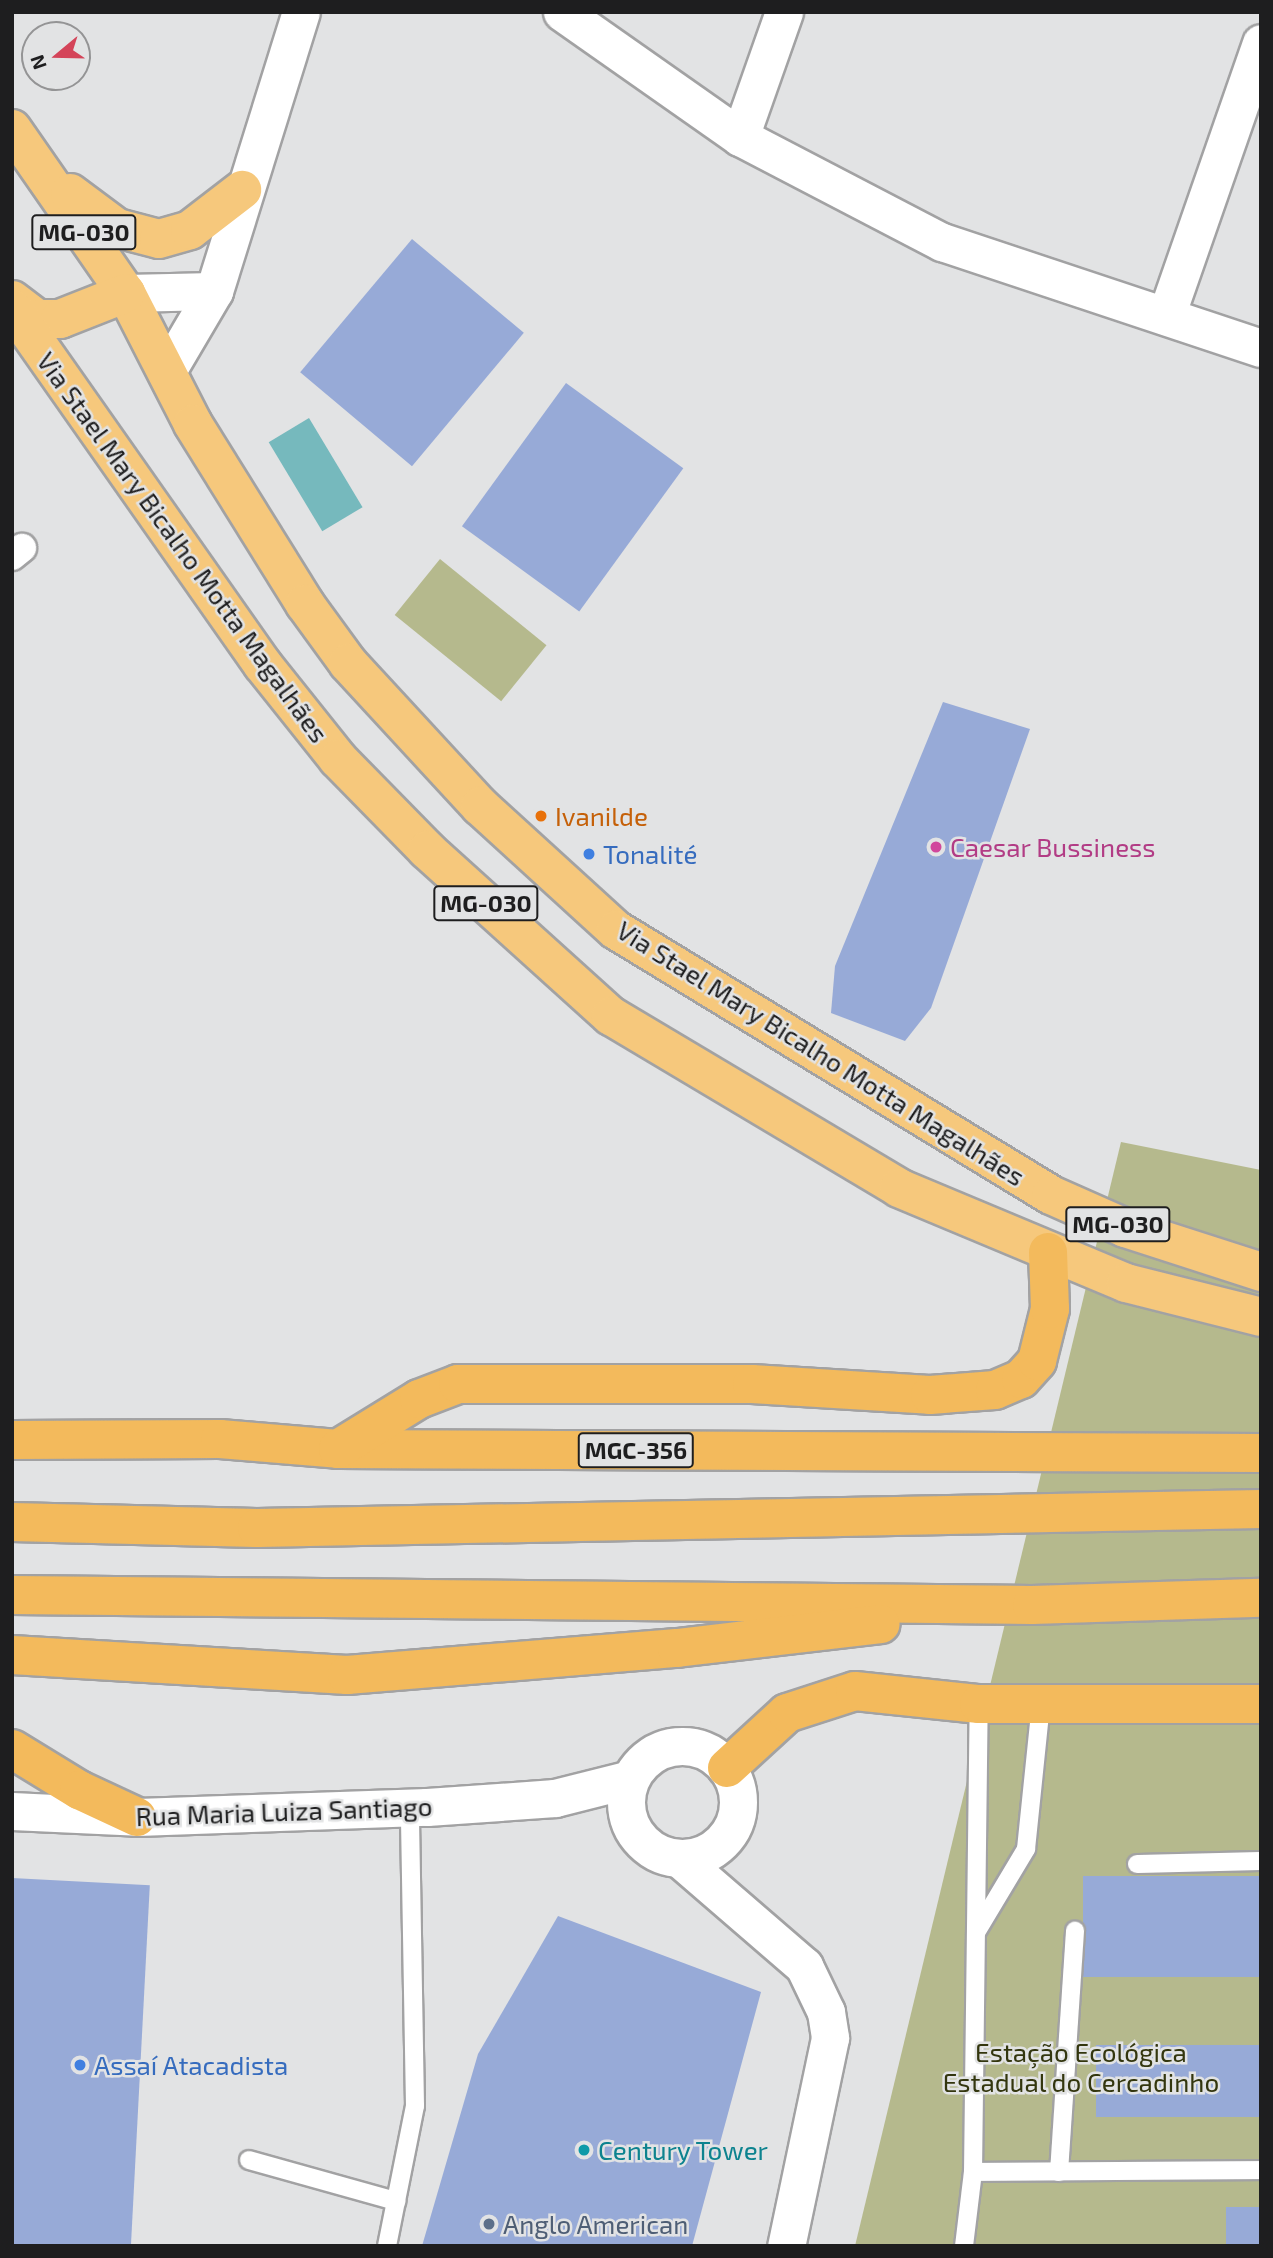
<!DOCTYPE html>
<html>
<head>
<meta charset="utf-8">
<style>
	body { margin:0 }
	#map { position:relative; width:1273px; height:2258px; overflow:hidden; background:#e2e3e4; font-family:"Exo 2",sans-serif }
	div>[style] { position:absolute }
	.green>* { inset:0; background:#b5b98d; transform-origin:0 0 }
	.water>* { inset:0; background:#76b9bd; transform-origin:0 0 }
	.building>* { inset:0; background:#97aad7; transform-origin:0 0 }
	.roads { filter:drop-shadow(2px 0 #a2a2a3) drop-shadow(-2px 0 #a2a2a3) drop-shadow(0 2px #a2a2a3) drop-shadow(0 -2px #a2a2a3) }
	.service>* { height:18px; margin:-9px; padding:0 9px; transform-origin:9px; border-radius:9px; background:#fff }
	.pedestrian>* { height:28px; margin:-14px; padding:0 14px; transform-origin:14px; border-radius:14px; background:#fff }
	.minor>* { height:37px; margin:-18.5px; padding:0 18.5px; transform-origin:18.5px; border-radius:18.5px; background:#fff }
	.minor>.ring { margin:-18.5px; padding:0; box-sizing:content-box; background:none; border:37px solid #fff; border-radius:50% }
	.trunk>* { height:38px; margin:-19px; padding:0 19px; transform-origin:19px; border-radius:19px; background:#f6c87c }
	.motorway>* { height:38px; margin:-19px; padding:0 19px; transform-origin:19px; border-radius:19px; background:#f3ba5c }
	.dots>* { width:19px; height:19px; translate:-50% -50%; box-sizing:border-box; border:4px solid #e2e3e4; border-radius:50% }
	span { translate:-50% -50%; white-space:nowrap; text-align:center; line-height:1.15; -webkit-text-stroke:5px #e2e3e4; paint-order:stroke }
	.shield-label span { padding:2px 5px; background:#e2e3e4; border:2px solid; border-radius:5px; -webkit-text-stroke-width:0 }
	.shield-label { font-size:24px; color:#1e1e1f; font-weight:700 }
	.street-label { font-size:26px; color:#1e1e1f }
	.food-label { font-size:26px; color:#c56008 }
	.left { translate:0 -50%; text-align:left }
	.hotel-label { font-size:26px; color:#b23c85 }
	.shop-label { font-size:26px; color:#366cbe }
	.park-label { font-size:26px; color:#33360e }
	.culture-label { font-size:26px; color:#0d838f }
	.service-label { font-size:26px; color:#4e5e75 }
	.frame { position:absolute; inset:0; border:14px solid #1e1e1f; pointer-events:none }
	.north { position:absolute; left:21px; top:21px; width:70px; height:70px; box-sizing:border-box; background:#e2e3e4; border:2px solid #949495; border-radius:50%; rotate:251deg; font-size:19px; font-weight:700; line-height:28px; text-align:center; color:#1e1e1f }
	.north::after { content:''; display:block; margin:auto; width:24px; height:32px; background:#d44459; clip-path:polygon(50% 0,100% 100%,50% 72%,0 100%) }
</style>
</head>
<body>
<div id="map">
	<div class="green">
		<i style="left:440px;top:559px;width:137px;height:72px;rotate:39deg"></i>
		<i style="clip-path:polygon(1121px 1142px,1261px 1170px,1261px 2246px,855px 2246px)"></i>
	</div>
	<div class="water">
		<i style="left:309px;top:418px;width:104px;height:47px;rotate:59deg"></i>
	</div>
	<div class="building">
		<i style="left:412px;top:239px;width:146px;height:174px;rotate:40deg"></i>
		<i style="left:566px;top:383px;width:145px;height:177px;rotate:36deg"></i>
		<i style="clip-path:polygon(943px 702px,1030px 729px,931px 1008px,905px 1041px,831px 1013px,835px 966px)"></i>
		<i style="left:1083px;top:1876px;width:178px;height:101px"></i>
		<i style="left:12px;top:1878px;width:138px;height:368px;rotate:3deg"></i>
		<i style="clip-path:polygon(558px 1916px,761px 1992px,692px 2246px,422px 2246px,478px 2054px)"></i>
		<i style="left:1096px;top:2045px;width:165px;height:72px"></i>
		<i style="left:1261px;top:2207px;width:39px;height:35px;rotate:90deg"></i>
	</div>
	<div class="roads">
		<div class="service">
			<i style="left:1137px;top:1864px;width:124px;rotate:-1.4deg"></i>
			<i style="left:977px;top:1931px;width:96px;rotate:-59.1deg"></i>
			<i style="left:1026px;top:1849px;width:145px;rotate:-84.1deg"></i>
			<i style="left:249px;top:2160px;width:153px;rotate:15.6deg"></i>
			<i style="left:973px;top:2172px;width:288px;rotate:-0.4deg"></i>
			<i style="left:1059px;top:2172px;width:242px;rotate:-86.2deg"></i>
			<i style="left:387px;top:2246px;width:143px;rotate:-78.7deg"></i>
			<i style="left:415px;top:2106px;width:299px;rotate:-91deg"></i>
			<i style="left:964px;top:2246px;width:75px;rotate:-83.1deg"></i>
			<i style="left:973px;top:2172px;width:468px;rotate:-89.3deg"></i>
		</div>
		<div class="pedestrian">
			<i style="left:12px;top:556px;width:13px;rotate:-39deg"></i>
		</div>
		<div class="minor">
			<i style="left:562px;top:12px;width:218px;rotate:35.1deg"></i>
			<i style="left:740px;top:137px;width:228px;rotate:27.5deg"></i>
			<i style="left:942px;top:242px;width:336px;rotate:18.4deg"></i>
			<i style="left:740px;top:137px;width:133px;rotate:-70.6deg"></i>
			<i style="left:126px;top:293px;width:88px;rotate:-1.3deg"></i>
			<i style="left:1166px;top:316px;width:289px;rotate:-70.8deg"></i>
			<i style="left:167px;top:371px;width:93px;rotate:-59.6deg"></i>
			<i style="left:214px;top:291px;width:292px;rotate:-72.7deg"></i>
			<i class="ring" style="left:626px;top:1746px;width:75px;height:75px"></i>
			<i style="left:12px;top:1811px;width:125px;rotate:2.7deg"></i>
			<i style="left:137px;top:1817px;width:290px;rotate:-2deg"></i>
			<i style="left:427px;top:1807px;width:128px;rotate:-4deg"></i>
			<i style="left:555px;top:1798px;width:77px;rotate:-14.2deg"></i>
			<i style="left:680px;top:1859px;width:164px;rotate:40.8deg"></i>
			<i style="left:804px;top:1966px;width:51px;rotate:64.4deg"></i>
			<i style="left:826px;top:2012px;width:26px;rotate:81deg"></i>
			<i style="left:830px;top:2038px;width:213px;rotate:101.9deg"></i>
		</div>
		<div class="trunk">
			<i style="left:12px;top:129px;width:200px;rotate:55.2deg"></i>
			<i style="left:126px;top:293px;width:147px;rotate:62.9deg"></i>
			<i style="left:193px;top:424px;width:212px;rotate:58.1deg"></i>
			<i style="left:305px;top:604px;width:73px;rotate:53.9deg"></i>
			<i style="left:348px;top:663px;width:195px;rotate:47.3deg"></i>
			<i style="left:480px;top:806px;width:184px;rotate:42.4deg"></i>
			<i style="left:616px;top:930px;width:509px;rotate:31.35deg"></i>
			<i style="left:1051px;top:1195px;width:81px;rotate:24deg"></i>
			<i style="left:1125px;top:1228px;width:143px;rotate:17.9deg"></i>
			<i style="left:70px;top:193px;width:59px;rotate:36.7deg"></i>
			<i style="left:117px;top:228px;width:43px;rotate:14.7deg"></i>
			<i style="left:159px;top:239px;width:32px;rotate:-16deg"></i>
			<i style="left:190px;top:230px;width:66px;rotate:-37.6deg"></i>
			<i style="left:12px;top:300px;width:31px;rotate:37deg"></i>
			<i style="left:37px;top:319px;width:23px"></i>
			<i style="left:60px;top:319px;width:71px;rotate:-21.5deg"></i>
			<i style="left:12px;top:308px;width:436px;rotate:54.9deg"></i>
			<i style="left:263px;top:665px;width:120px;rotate:51.4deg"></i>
			<i style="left:338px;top:759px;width:127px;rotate:45.6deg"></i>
			<i style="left:427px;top:850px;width:248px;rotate:42.1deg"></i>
			<i style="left:611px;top:1016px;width:335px;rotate:30.8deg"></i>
			<i style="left:899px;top:1188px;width:246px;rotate:22.7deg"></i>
			<i style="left:1126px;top:1283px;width:139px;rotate:14.1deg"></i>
		</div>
		<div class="motorway">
			<i style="left:12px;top:1440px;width:208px;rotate:-0.3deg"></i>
			<i style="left:220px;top:1439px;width:118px;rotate:4.8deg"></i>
			<i style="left:338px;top:1449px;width:923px;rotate:0.25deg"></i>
			<i style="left:338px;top:1449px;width:95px;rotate:-31.7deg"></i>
			<i style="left:419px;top:1399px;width:42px;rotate:-21deg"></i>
			<i style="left:458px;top:1384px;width:294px"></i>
			<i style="left:752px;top:1384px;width:178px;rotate:3.5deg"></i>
			<i style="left:930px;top:1395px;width:65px;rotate:-4.4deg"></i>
			<i style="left:995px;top:1390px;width:28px;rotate:-23deg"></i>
			<i style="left:1021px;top:1379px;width:24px;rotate:-48deg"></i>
			<i style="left:1037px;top:1361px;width:54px;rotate:-76deg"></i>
			<i style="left:1050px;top:1309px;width:57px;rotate:-92deg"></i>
			<i style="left:12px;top:1522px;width:245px;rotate:1.4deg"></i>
			<i style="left:257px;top:1528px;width:1004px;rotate:-1.08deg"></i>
			<i style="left:12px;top:1595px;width:1020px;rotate:0.56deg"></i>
			<i style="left:1032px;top:1605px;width:229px;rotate:-1.8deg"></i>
			<i style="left:12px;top:1655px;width:336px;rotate:3.4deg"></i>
			<i style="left:347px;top:1675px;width:331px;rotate:-4.7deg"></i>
			<i style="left:677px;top:1648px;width:205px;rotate:-6.7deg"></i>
			<i style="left:12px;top:1749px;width:79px;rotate:31.5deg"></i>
			<i style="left:79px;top:1790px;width:64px;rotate:25deg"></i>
			<i style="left:727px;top:1768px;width:81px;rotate:-42.5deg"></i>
			<i style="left:787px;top:1713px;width:71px;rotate:-17.9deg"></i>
			<i style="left:855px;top:1691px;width:125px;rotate:6deg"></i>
			<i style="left:979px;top:1704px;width:282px"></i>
		</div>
	</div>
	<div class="dots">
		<i style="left:541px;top:816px;background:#e8710a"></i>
		<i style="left:936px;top:847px;background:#d1479c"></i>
		<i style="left:589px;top:854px;background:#3f7fe0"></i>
		<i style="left:80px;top:2065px;background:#3f7fe0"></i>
		<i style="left:584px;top:2150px;background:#0f9aa8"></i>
		<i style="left:489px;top:2224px;background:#5c6f8a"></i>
	</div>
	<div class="shield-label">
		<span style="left:84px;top:232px">MG-030</span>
		<span style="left:486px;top:903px">MG-030</span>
		<span style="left:1118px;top:1224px">MG-030</span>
		<span style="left:636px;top:1450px">MGC-356</span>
	</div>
	<div class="street-label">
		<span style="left:183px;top:547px;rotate:54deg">Via Stael Mary Bicalho Motta Magalhães</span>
		<span style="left:821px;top:1053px;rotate:32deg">Via Stael Mary Bicalho Motta Magalhães</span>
		<span style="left:284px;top:1811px;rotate:-2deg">Rua Maria Luiza Santiago</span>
	</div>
	<div class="food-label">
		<span class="left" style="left:555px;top:816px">Ivanilde</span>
	</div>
	<div class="hotel-label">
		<span class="left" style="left:950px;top:847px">Caesar Bussiness</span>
	</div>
	<div class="shop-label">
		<span class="left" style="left:603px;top:854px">Tonalité</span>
		<span class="left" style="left:94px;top:2065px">Assaí Atacadista</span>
	</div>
	<div class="park-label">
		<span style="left:1081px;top:2067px">Estação Ecológica<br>Estadual do Cercadinho</span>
	</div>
	<div class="culture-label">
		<span class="left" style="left:598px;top:2150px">Century Tower</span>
	</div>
	<div class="service-label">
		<span class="left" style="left:503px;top:2224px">Anglo American</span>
	</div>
	<div class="frame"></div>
	<div class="north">N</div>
</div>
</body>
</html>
